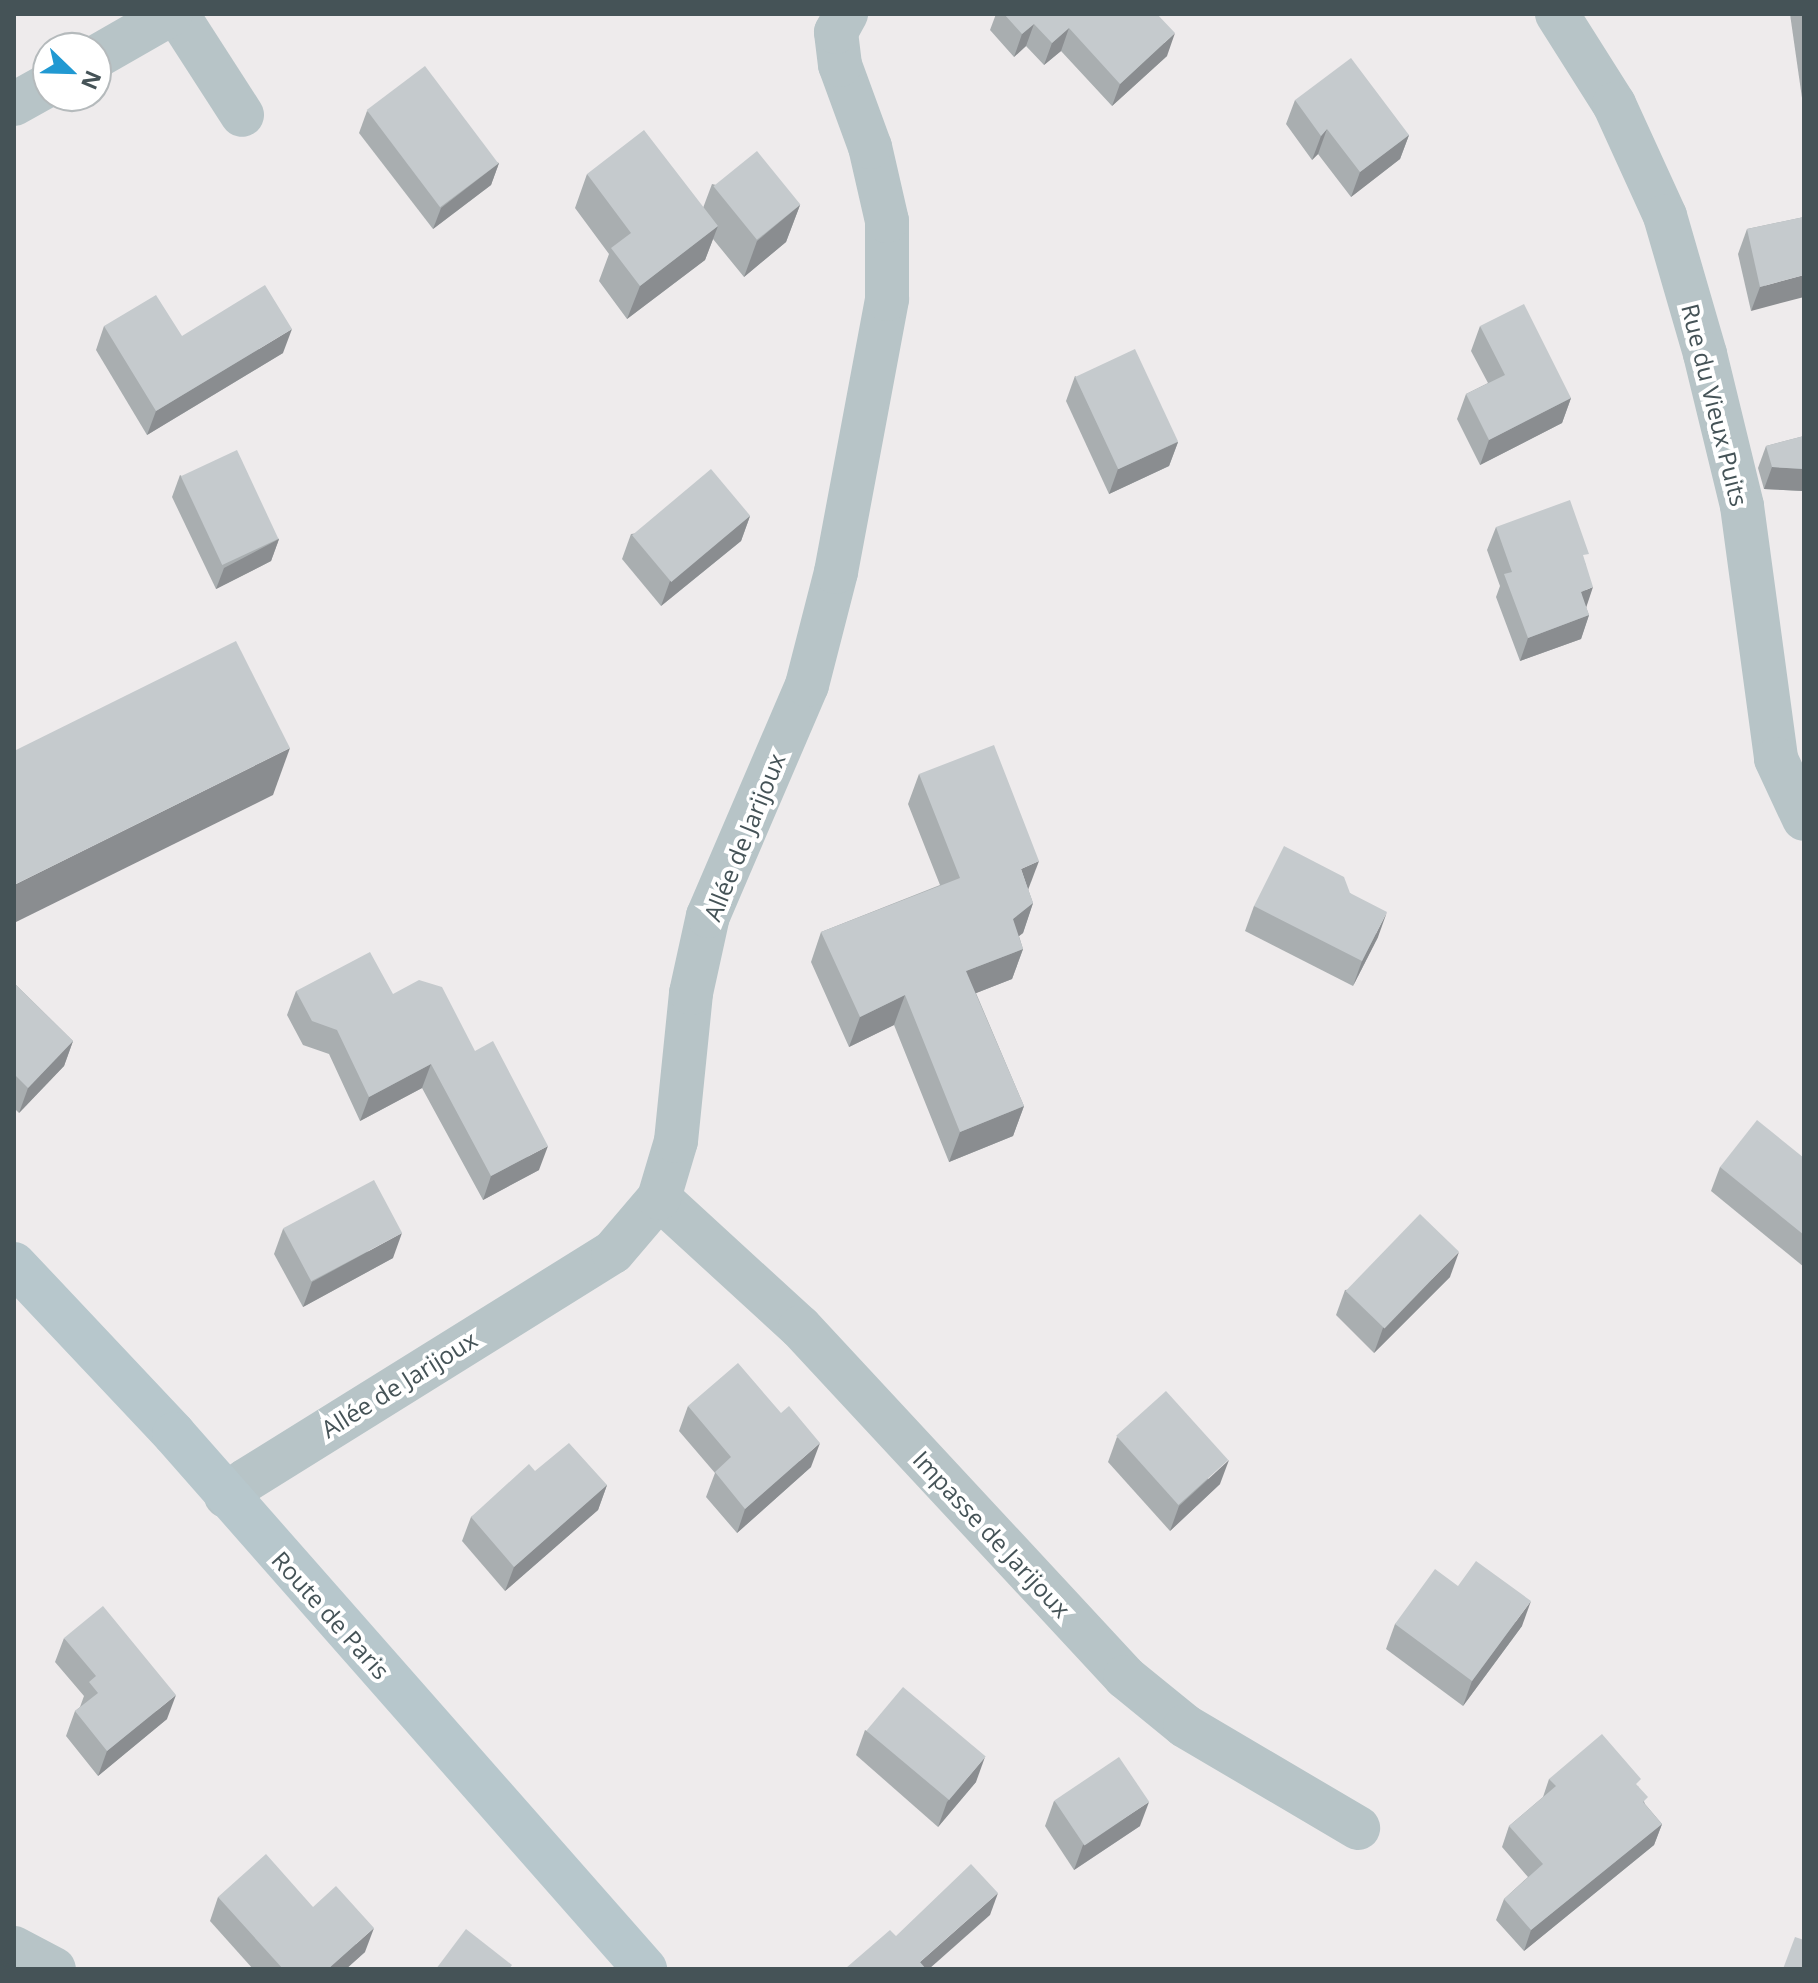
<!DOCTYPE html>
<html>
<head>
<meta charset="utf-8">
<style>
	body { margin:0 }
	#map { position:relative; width:1818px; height:1983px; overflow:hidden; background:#eeebec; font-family:"Open Sans",sans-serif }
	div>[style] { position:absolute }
	.minor>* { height:44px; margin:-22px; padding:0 22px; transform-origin:22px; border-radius:22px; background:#b7c4c7 }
	.secondary>* { height:44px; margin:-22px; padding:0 22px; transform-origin:22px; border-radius:22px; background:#b7c7cc }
	.wall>* { inset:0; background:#a9aeb0 }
	.shaded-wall>* { inset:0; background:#8a8d90 }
	.building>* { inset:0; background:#c5cacd; transform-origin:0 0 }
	span { translate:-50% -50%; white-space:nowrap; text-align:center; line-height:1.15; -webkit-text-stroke:8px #fff; paint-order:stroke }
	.street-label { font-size:24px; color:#455357 }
	.frame { position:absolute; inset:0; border:16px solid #455357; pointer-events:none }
	.north { position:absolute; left:32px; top:32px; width:80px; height:80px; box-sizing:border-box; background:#fff; border:2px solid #b5babc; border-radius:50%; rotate:113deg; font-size:22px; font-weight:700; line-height:32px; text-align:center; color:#455357 }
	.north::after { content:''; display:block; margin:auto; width:28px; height:36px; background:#2199d2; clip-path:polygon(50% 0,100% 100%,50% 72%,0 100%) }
</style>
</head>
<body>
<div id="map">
	<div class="minor">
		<i style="left:177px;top:14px;width:120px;rotate:57.2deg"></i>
		<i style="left:1557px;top:14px;width:107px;rotate:57.7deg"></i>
		<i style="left:1614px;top:104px;width:123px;rotate:65.5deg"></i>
		<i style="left:1665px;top:216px;width:144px;rotate:73.8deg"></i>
		<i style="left:1705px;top:354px;width:156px;rotate:76.3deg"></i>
		<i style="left:1742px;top:506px;width:255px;rotate:82.3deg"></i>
		<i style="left:1776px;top:759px;width:66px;rotate:65deg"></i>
		<i style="left:96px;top:57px;width:86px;rotate:-29.8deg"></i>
		<i style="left:14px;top:104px;width:39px;rotate:-29deg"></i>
		<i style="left:659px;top:1198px;width:191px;rotate:42.5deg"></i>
		<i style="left:800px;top:1327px;width:478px;rotate:47.1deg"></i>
		<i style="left:1125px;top:1677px;width:77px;rotate:39.2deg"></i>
		<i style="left:1185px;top:1726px;width:201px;rotate:30.5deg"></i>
		<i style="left:226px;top:1496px;width:24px;rotate:-38deg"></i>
		<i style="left:245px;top:1481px;width:433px;rotate:-31.9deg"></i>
		<i style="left:613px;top:1252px;width:71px;rotate:-49.6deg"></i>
		<i style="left:659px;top:1198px;width:59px;rotate:-73.4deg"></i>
		<i style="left:676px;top:1141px;width:149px;rotate:-84.2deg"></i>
		<i style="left:691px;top:993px;width:79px;rotate:-77.6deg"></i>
		<i style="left:708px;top:916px;width:251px;rotate:-66.8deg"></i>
		<i style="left:807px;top:685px;width:117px;rotate:-75.6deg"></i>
		<i style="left:836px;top:572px;width:278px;rotate:-79.4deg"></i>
		<i style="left:887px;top:299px;width:78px;rotate:-90deg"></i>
		<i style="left:887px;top:221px;width:76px;rotate:-102.9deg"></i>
		<i style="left:870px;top:147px;width:87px;rotate:-110.1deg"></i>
		<i style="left:840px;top:65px;width:33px;rotate:-97deg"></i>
		<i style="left:836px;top:32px;width:21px;rotate:-61deg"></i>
		<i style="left:14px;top:1948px;width:45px;rotate:27.7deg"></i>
	</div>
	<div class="secondary">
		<i style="left:14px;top:1264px;width:233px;rotate:46.7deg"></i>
		<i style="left:174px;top:1434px;width:713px;rotate:48.64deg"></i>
	</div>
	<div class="wall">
		<i style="clip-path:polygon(996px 14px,1157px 14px,1167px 56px,1112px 106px,1061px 51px,1044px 65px,1026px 46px,1014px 57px,990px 30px)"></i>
		<i style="clip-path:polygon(1790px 14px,1804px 14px,1804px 112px)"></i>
		<i style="clip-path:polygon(1295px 100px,1409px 135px,1400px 159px,1351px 197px,1318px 154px,1312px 160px,1286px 124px)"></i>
		<i style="clip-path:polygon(367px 111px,499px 163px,491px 185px,433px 229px,359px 133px)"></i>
		<i style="clip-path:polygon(587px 174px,703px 208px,712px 184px,800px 205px,786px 242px,744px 277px,713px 239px,705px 260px,627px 319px,599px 281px,609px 254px,575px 208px)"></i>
		<i style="clip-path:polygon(1804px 217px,1751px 311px,1738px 254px,1747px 229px)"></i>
		<i style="clip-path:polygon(104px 326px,182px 336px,283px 353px,147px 435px,96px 350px)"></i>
		<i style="clip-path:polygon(1480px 326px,1571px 398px,1562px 423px,1480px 465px,1457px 419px,1466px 394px,1488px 383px,1471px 351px)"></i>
		<i style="clip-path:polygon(1075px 376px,1178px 442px,1169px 466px,1109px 494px,1066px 401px)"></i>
		<i style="clip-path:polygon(1804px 436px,1804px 491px,1764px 489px,1758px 468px,1766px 446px)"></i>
		<i style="clip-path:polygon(180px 475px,279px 539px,271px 561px,216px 589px,172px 497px)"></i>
		<i style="clip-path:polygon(750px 516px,741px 541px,661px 606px,622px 559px,631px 534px)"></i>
		<i style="clip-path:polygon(1496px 527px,1586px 564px,1586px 607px,1589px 615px,1581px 639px,1520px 661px,1496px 597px,1500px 586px,1487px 550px)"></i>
		<i style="clip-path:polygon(919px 774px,1028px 889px,1033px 903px,1023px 933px,1019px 936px,1023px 949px,1012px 979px,976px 993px,1024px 1106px,1013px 1136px,949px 1162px,894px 1025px,849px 1047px,811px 962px,821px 932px,940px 885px,908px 804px)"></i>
		<i style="clip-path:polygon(1350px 893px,1378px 937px,1353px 986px,1245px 931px,1254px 906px)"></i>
		<i style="clip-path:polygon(14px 983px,73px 1041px,64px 1066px,19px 1113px,14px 1108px)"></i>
		<i style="clip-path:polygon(296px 991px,393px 994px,539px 1170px,483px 1200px,422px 1088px,360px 1121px,329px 1054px,303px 1045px,287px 1015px)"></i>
		<i style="clip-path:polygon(1804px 1158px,1804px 1267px,1711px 1191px,1720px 1167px)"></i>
		<i style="clip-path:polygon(283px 1229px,393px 1258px,303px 1307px,274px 1254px)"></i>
		<i style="clip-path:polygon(1450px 1277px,1374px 1353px,1336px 1315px,1345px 1290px)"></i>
		<i style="clip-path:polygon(688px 1406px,811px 1467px,737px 1533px,706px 1497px,715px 1473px,679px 1431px)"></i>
		<i style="clip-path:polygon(1117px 1437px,1220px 1484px,1170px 1531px,1108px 1462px)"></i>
		<i style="clip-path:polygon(535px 1471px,607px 1485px,598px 1510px,505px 1591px,462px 1541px,471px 1517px)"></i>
		<i style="clip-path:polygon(1458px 1586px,1522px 1626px,1463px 1706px,1386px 1649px,1395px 1624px)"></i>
		<i style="clip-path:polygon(64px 1638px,167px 1719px,98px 1776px,66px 1736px,75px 1711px,80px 1707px,84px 1696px,55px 1662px)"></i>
		<i style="clip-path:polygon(865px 1730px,976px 1782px,938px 1827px,856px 1755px)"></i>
		<i style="clip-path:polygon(1549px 1779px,1638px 1786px,1645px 1804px,1662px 1824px,1654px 1845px,1524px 1951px,1496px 1920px,1504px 1899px,1528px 1877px,1502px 1847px,1509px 1826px,1543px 1797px)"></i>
		<i style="clip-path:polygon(1054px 1801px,1140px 1826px,1074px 1870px,1045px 1826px)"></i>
		<i style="clip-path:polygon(218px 1897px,313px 1907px,365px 1952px,346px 1969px,253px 1969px,210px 1921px)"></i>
	</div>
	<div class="shaded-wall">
		<i style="clip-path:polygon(1034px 24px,1026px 46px,1014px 57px,1022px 34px)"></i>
		<i style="clip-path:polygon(1069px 28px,1061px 51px,1044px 65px,1052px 43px)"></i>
		<i style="clip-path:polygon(1175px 33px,1167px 56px,1112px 106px,1120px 84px)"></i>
		<i style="clip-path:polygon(1327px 129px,1318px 154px,1312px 160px,1321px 136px)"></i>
		<i style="clip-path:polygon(1409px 135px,1400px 159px,1351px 197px,1360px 172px)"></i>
		<i style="clip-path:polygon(499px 163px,491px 185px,433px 229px,441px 208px)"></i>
		<i style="clip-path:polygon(800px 205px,786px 242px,744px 277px,757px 241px)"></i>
		<i style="clip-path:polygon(718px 226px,705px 260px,627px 319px,640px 286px)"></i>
		<i style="clip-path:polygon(1804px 275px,1804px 297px,1751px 311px,1760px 287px)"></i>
		<i style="clip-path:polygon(292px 329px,283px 353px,147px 435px,156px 411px)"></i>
		<i style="clip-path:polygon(1571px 398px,1562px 423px,1480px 465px,1489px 440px)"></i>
		<i style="clip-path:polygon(1178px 442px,1169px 466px,1109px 494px,1118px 469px)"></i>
		<i style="clip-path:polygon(1772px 467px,1804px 469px,1804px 491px,1764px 489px)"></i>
		<i style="clip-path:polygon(750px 516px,741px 541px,661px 606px,670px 581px)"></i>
		<i style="clip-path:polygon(279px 539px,271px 561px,216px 589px,224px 568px)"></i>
		<i style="clip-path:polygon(1593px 587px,1585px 611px,1581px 592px)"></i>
		<i style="clip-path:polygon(1589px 615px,1581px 639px,1520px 661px,1528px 638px)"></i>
		<i style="clip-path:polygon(290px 748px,273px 795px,14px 923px,14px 885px)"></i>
		<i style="clip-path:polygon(1039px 861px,1028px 890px,1021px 869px)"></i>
		<i style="clip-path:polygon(1033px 903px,1023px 933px,1002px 949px,1013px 919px)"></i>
		<i style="clip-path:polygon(1387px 912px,1378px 937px,1353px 986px,1362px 961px)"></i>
		<i style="clip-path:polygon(1023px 949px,1012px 979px,956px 1001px,966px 971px)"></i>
		<i style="clip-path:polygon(905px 995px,894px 1025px,849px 1047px,860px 1017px)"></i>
		<i style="clip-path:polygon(73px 1041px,64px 1066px,19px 1113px,28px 1088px)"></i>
		<i style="clip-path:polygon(431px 1064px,422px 1088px,360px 1121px,369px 1097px)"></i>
		<i style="clip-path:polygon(1024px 1106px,1013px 1136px,949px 1162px,960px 1132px)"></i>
		<i style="clip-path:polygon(548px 1146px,539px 1170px,483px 1200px,491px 1176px)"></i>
		<i style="clip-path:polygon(402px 1233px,393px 1258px,303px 1307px,312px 1282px)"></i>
		<i style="clip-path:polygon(1459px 1252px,1450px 1277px,1374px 1353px,1383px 1328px)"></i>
		<i style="clip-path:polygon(820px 1443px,811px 1467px,737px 1533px,745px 1509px)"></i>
		<i style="clip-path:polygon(1229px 1460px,1220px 1484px,1170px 1531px,1179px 1506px)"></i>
		<i style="clip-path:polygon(607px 1485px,598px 1510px,505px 1591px,514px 1567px)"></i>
		<i style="clip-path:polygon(1531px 1601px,1522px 1626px,1463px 1706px,1472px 1681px)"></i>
		<i style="clip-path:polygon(176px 1695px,167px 1719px,98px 1776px,107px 1751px)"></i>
		<i style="clip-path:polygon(985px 1757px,976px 1782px,938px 1827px,947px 1802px)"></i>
		<i style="clip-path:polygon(1149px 1802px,1140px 1826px,1074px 1870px,1083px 1845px)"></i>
		<i style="clip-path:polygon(1662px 1824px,1654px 1845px,1524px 1951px,1531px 1930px)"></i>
		<i style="clip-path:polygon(998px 1893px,990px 1915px,929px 1969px,917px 1969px,920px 1962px)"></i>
		<i style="clip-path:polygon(374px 1928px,365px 1952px,346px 1969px,328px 1969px)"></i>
	</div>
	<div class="building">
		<i style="clip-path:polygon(1004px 14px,1157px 14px,1175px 33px,1120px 84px,1069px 28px,1052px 43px,1034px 24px,1022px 34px)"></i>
		<i style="clip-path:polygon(1351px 58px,1409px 135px,1360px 172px,1327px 129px,1321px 136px,1295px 100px)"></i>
		<i style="left:425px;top:66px;width:122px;height:73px;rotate:53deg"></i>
		<i style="clip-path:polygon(644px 130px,718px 226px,640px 286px,611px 248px,631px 233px,587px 174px)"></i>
		<i style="left:757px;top:151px;width:69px;height:56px;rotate:51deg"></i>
		<i style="clip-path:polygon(1804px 217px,1804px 275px,1760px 287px,1747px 229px)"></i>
		<i style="clip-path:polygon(265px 285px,292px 329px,156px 411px,104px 326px,156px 295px,182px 336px)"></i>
		<i style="clip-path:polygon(1524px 304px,1571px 398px,1489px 440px,1466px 394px,1505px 375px,1480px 326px)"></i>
		<i style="left:1135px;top:349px;width:102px;height:66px;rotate:65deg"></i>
		<i style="clip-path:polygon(1804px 436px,1804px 469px,1772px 467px,1766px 446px)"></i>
		<i style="left:237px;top:450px;width:98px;height:62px;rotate:65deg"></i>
		<i style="left:711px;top:469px;width:61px;height:103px;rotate:50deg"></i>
		<i style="clip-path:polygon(1570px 500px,1589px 554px,1583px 555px,1593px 587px,1581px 592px,1589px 615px,1528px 638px,1504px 574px,1512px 572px,1496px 527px)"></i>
		<i style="clip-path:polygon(236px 641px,290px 748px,14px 885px,14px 751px)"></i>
		<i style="clip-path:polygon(994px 745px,1039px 861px,1021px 869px,1033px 903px,1013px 919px,1023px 949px,966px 971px,1024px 1106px,960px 1132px,905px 995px,860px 1017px,821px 932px,960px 878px,919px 774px)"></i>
		<i style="clip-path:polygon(1284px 846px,1344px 877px,1350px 893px,1387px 912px,1362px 961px,1254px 906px)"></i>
		<i style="clip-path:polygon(370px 952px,393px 994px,419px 980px,442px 987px,475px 1051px,493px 1041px,548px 1146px,491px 1176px,431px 1064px,369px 1097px,337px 1030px,312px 1021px,296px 991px)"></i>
		<i style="clip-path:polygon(14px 983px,73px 1041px,28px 1088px,14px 1074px)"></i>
		<i style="clip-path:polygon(1757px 1120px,1804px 1158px,1804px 1235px,1720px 1167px)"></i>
		<i style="left:374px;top:1180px;width:60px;height:103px;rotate:62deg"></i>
		<i style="left:1420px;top:1214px;width:54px;height:107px;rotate:44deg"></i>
		<i style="clip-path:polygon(738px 1363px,781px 1413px,789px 1406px,820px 1443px,745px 1509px,715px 1472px,731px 1457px,688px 1406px)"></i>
		<i style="left:1166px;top:1391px;width:93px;height:67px;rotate:48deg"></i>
		<i style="clip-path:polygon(569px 1443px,607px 1485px,514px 1567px,471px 1517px,529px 1464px,535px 1471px)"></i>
		<i style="clip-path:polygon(1476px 1561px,1531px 1601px,1472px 1681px,1395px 1624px,1435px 1569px,1458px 1586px)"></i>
		<i style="clip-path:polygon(103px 1606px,176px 1695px,107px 1751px,75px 1711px,98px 1693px,89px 1682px,96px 1676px,64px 1638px)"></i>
		<i style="left:903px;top:1687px;width:108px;height:57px;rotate:40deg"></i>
		<i style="clip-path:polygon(1602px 1734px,1641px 1779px,1636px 1784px,1648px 1797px,1643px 1802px,1662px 1824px,1531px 1930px,1504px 1899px,1543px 1864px,1509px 1826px,1556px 1786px,1549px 1779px)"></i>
		<i style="left:1119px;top:1757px;width:54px;height:78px;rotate:56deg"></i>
		<i style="clip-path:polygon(266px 1854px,313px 1907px,336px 1886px,374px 1928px,328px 1969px,283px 1969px,218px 1897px)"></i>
		<i style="clip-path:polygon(971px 1864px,998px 1893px,920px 1962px,926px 1969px,847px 1969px,846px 1968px,890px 1930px,896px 1936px)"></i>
		<i style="clip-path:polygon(466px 1929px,512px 1965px,509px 1969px,436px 1969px)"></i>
		<i style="clip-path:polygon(1795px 1937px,1804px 1940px,1804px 1969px,1783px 1969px)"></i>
	</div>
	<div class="street-label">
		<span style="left:1715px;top:405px;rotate:76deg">Rue du Vieux Puits</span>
		<span style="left:744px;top:837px;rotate:-68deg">Allée de Jarijoux</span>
		<span style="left:399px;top:1384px;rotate:-32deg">Allée de Jarijoux</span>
		<span style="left:992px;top:1534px;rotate:47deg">Impasse de Jarijoux</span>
		<span style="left:331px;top:1615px;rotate:48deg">Route de Paris</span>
	</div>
	<div class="frame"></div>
	<div class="north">N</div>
</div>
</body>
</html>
